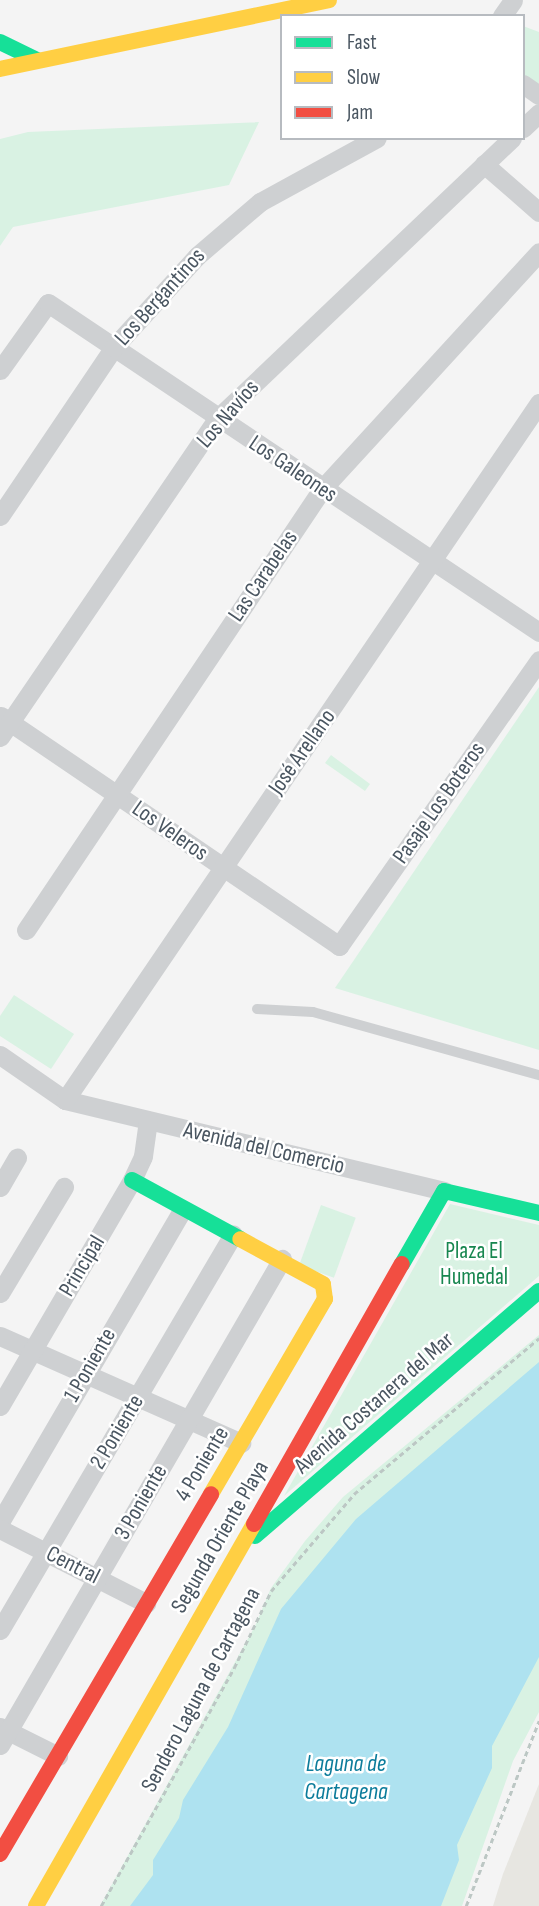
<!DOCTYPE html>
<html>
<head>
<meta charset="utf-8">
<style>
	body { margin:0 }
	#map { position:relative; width:539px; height:1906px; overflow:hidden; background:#f4f4f4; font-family:"Sofia Sans Condensed",sans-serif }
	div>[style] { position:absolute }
	.green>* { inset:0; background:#d9f2e3; transform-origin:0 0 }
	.sand>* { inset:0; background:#e7e6e1 }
	.water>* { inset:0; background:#aee2f0 }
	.path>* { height:2.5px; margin-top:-1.25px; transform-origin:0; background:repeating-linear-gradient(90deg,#bcc7c4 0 5px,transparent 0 8.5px) }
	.lane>* { height:10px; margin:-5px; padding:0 5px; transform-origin:5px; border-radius:5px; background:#ced0d2 }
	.street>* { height:19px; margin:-9.5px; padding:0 9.5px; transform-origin:9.5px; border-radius:9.5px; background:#ced0d2 }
	.fast>* { height:16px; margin:-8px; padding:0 8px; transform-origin:8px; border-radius:8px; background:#16e098 }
	.slow>* { height:16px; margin:-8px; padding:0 8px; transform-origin:8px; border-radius:8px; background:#ffcf43 }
	.jam>* { height:16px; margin:-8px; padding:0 8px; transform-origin:8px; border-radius:8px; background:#f24e42 }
	span { translate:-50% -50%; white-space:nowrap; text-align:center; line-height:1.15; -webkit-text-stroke:5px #fff; paint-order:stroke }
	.street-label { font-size:23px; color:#4a5661 }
	.park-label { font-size:23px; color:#17864f }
	.water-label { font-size:24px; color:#0c7c9b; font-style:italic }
	.legend { position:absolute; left:280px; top:14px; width:245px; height:126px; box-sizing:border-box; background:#fff; border:2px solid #b7bbc0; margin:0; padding:9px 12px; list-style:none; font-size:21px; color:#4a5661 }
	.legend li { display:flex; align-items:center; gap:14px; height:35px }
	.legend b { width:35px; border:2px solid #b7bbc0 }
</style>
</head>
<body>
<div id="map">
	<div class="green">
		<i style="clip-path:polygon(523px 26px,539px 32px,539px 89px,523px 78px)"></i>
		<i style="clip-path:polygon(259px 122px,229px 185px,13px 227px,0 246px,0 139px,28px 132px)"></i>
		<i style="clip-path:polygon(539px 687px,539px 1050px,335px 988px)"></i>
		<i style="clip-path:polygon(331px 755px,370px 784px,365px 791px,325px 763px)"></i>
		<i style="clip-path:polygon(14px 995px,74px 1034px,51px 1069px,0 1036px,0 1016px)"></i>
		<i style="clip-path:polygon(450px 1204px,539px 1225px,539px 1276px,284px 1496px)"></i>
		<i style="left:321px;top:1205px;width:37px;height:64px;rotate:20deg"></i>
		<i style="clip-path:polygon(539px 1335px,539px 1712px,513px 1761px,462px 1906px,100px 1906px,255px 1626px,271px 1588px,305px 1541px,343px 1497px)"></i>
	</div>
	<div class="sand">
		<i style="clip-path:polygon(539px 1784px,539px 1906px,493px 1906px,503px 1874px)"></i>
	</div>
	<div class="water">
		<i style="clip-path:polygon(539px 1362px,539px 1657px,492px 1746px,492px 1768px,457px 1845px,459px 1860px,441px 1906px,130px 1906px,153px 1875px,153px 1860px,179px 1818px,183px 1800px,228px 1727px,281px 1609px,356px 1519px)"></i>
	</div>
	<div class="path">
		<i style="left:101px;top:1906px;width:273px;rotate:-60.8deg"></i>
		<i style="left:234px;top:1668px;width:85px;rotate:-64.3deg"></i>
		<i style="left:271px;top:1591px;width:128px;rotate:-49.4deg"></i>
		<i style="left:354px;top:1494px;width:242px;rotate:-40.1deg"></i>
		<i style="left:466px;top:1906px;width:199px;rotate:-68.5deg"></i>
	</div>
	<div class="lane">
		<i style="left:257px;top:1009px;width:56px;rotate:3.1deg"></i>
		<i style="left:313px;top:1012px;width:235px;rotate:15.6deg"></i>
	</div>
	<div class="street">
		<i style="left:502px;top:16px;width:19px;rotate:-55deg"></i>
		<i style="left:523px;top:84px;width:19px;rotate:35deg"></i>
		<i style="left:523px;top:128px;width:22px;rotate:-43deg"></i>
		<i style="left:484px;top:164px;width:73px;rotate:41.1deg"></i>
		<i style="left:0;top:370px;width:82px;rotate:-54.4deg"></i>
		<i style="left:48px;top:303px;width:591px;rotate:33.82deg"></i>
		<i style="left:0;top:516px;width:204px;rotate:-56deg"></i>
		<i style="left:114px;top:347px;width:123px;rotate:-47.6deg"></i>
		<i style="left:197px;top:256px;width:83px;rotate:-40.6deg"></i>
		<i style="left:260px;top:202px;width:133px;rotate:-28.7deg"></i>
		<i style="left:1px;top:716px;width:409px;rotate:34.2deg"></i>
		<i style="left:339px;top:946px;width:349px;rotate:-55deg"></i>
		<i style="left:0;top:737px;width:386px;rotate:-55.7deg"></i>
		<i style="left:218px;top:418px;width:406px;rotate:-43.6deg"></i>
		<i style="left:26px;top:930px;width:531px;rotate:-56.13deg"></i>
		<i style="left:322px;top:489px;width:321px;rotate:-47.5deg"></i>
		<i style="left:0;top:1055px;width:79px;rotate:34.7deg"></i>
		<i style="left:65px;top:1100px;width:390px;rotate:13.5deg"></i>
		<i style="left:65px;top:1100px;width:843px;rotate:-55.78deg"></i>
		<i style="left:0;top:1187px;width:34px;rotate:-60deg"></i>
		<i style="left:0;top:1293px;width:124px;rotate:-58.9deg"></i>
		<i style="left:0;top:1336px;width:264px;rotate:23.9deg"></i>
		<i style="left:0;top:1406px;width:262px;rotate:-59.7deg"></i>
		<i style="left:132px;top:1180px;width:26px;rotate:-65deg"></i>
		<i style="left:143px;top:1156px;width:36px;rotate:-82deg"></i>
		<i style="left:0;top:1522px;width:361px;rotate:-59.7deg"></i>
		<i style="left:0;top:1529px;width:164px;rotate:26.9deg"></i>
		<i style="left:0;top:1630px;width:459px;rotate:-59.5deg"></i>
		<i style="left:0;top:1727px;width:65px;rotate:26.6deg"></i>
		<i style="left:0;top:1745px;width:562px;rotate:-59.88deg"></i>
	</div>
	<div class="fast">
		<i style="left:0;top:42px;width:41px;rotate:25.9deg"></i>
		<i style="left:132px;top:1180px;width:123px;rotate:28.6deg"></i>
		<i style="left:402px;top:1264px;width:84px;rotate:-60.1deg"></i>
		<i style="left:444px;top:1191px;width:98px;rotate:13deg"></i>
		<i style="left:255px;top:1536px;width:375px;rotate:-40.8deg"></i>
	</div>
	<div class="slow">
		<i style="left:0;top:69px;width:336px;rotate:-11.8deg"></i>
		<i style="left:211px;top:1494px;width:226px;rotate:-59.7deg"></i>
		<i style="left:325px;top:1299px;width:15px;rotate:-98deg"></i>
		<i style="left:323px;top:1284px;width:94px;rotate:-151.5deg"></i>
		<i style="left:36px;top:1906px;width:440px;rotate:-60.3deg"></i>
	</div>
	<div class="jam">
		<i style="left:254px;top:1524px;width:299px;rotate:-60.4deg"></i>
		<i style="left:0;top:1854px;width:417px;rotate:-59.6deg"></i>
	</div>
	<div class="street-label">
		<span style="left:160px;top:297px;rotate:-48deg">Los Bergantinos</span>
		<span style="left:228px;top:414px;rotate:-49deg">Los Navíos</span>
		<span style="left:293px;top:469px;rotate:34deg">Los Galeones</span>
		<span style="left:263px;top:576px;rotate:-56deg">Las Carabelas</span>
		<span style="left:302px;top:752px;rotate:-55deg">José Arellano</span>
		<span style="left:439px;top:803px;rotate:-55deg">Pasaje Los Boteros</span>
		<span style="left:170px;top:831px;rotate:35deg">Los Veleros</span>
		<span style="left:264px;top:1148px;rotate:13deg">Avenida del Comercio</span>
		<span style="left:82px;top:1266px;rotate:-59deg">Principal</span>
		<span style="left:90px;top:1365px;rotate:-60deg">1 Poniente</span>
		<span style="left:374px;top:1403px;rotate:-41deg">Avenida Costanera del Mar</span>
		<span style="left:117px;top:1432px;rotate:-59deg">2 Poniente</span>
		<span style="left:202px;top:1464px;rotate:-59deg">4 Poniente</span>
		<span style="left:141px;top:1502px;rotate:-60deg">3 Poniente</span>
		<span style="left:220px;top:1537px;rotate:-60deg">Segunda Oriente Playa</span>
		<span style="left:73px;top:1565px;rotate:27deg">Central</span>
		<span style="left:201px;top:1690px;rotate:-62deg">Sendero Laguna de Cartagena</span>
	</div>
	<div class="park-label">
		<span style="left:474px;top:1264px">Plaza El<br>Humedal</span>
	</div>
	<div class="water-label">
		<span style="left:346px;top:1778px">Laguna de<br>Cartagena</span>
	</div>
	<ul class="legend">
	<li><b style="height:9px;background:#16e098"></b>Fast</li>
	<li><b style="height:9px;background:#ffcf43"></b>Slow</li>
	<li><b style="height:9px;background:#f24e42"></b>Jam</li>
	</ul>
</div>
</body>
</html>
